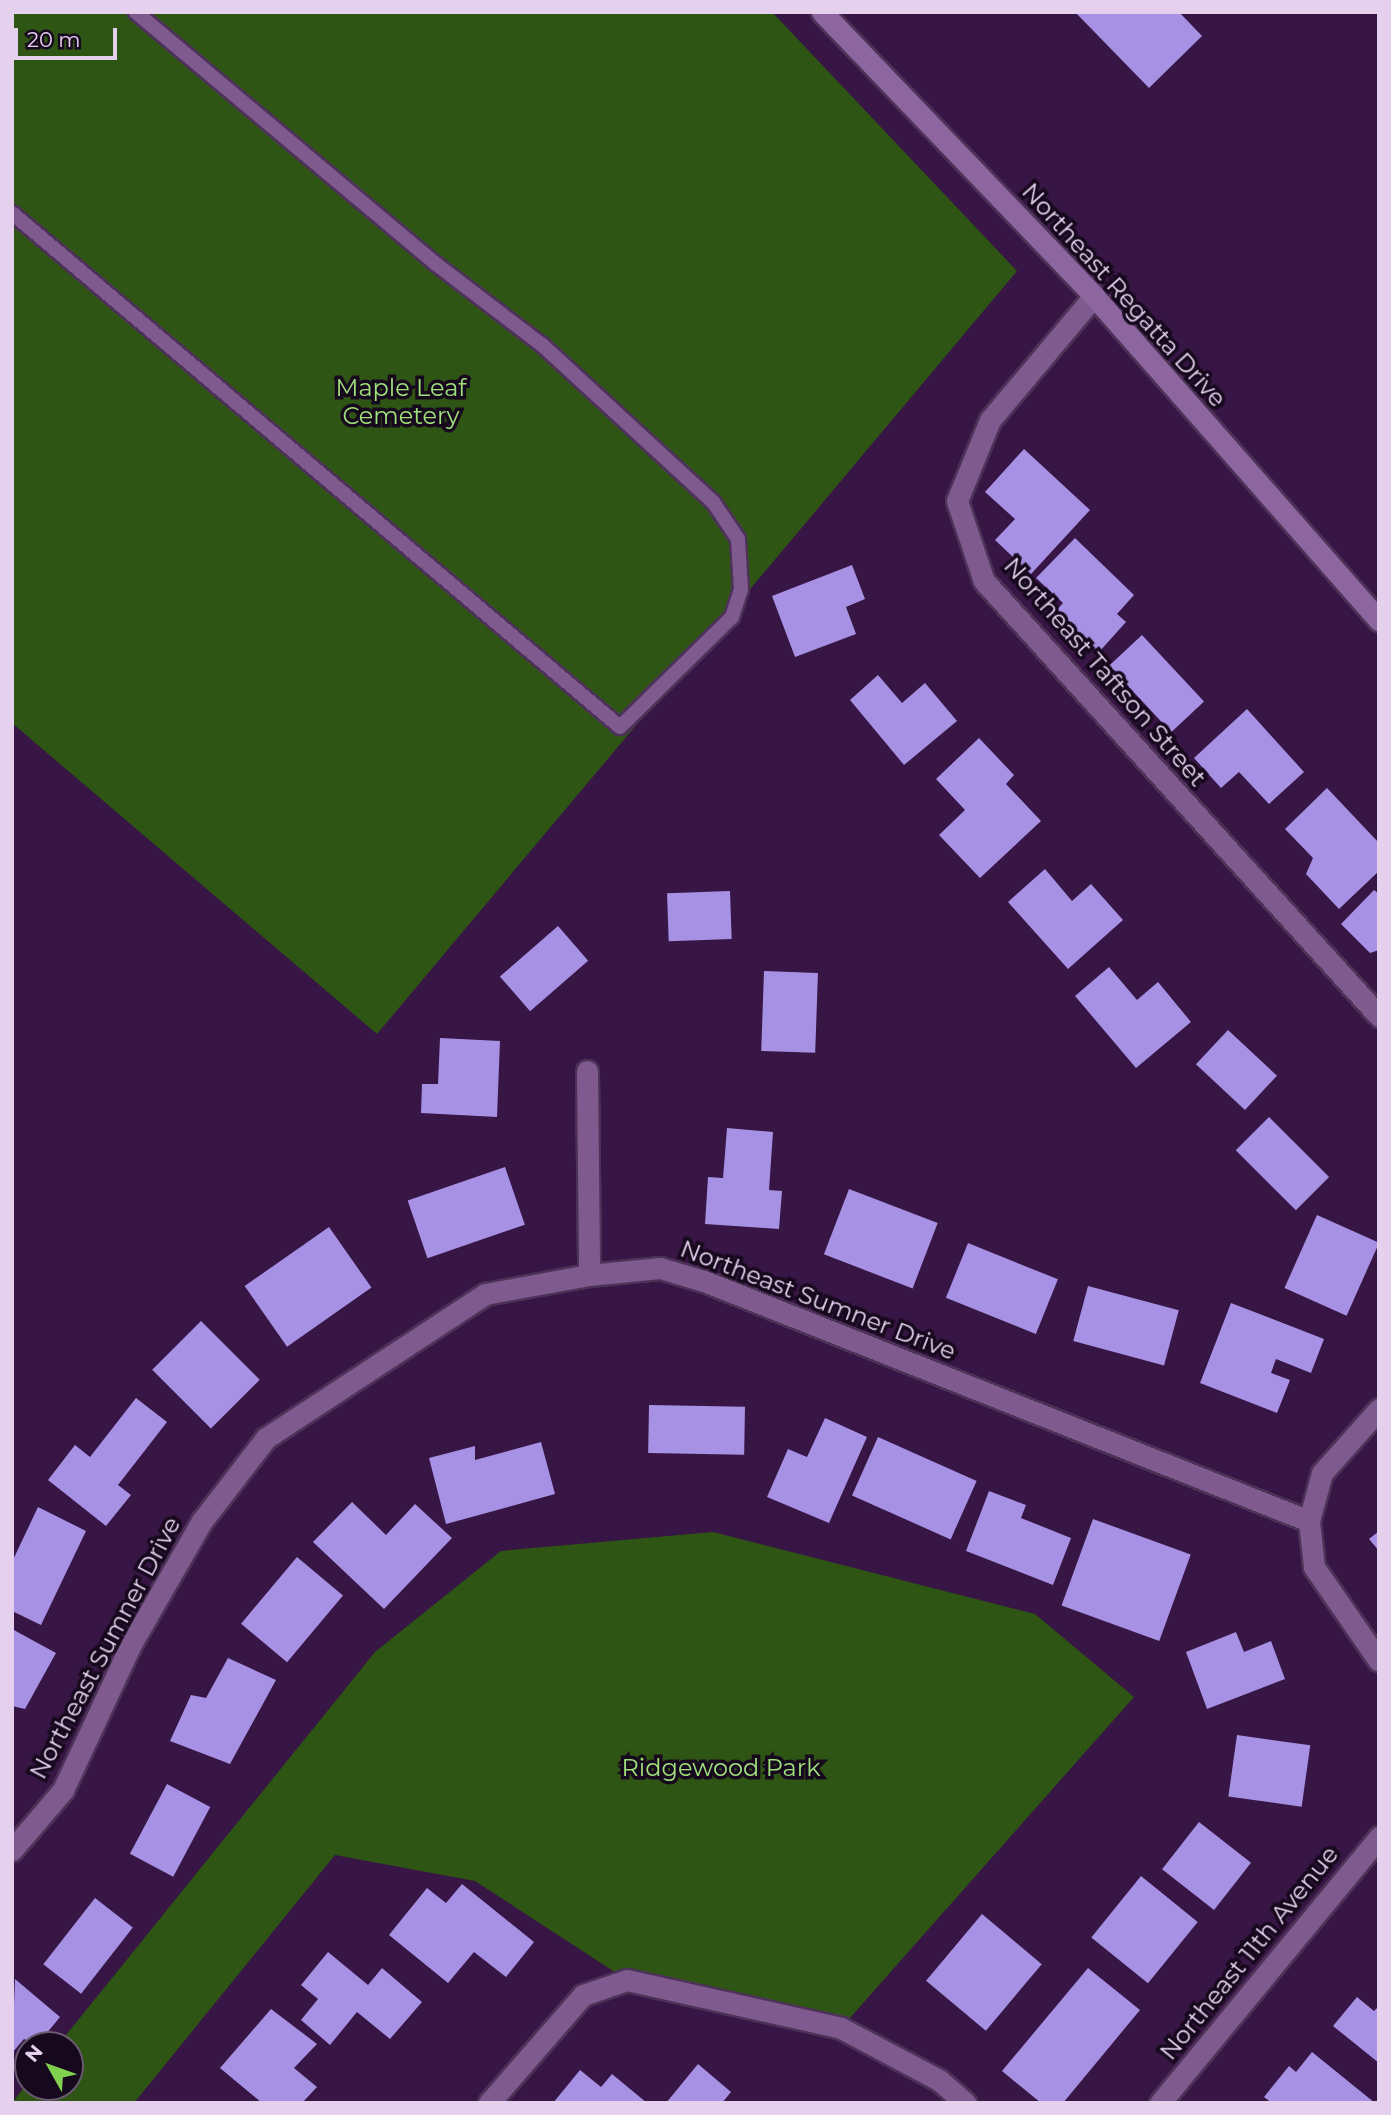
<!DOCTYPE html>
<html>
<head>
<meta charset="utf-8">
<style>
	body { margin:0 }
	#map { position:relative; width:1391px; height:2115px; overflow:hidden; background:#371544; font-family:Montserrat,sans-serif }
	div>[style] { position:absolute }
	.green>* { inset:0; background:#2f5515 }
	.building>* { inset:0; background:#a791e4; transform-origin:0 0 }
	.roads { filter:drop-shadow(2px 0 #4d3258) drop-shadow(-2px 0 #4d3258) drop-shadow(0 2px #4d3258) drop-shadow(0 -2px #4d3258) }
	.lane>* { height:14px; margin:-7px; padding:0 7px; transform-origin:7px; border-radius:7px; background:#7e5a8e }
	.street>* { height:21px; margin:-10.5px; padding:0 10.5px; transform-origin:10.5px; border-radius:10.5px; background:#7e5a8e }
	.secondary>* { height:21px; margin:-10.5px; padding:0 10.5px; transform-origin:10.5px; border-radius:10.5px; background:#8e669f }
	span { translate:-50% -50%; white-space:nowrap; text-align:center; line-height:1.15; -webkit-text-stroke:7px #17091d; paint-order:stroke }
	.street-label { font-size:24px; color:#e5d1ee }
	.park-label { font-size:24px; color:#9ee07a }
	.frame { position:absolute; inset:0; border:14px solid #e5d1ee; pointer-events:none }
	.north { position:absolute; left:14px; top:2031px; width:70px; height:70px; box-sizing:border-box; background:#17091d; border:2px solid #695971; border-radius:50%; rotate:310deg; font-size:19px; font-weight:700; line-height:28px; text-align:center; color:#e5d1ee }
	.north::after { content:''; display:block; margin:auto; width:24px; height:32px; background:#81d050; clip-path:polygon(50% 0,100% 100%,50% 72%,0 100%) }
	.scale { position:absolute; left:14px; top:28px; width:103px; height:32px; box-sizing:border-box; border:4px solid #e5d1ee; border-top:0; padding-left:9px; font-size:21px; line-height:24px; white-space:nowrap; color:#e5d1ee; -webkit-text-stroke:5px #17091d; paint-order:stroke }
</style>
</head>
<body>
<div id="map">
	<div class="green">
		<i style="clip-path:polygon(12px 12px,772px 12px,1017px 271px,377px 1034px,12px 723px)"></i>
		<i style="clip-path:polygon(713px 1532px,1035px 1614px,1134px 1697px,841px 2028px,627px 1980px,475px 1881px,335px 1855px,134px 2103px,12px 2103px,28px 2082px,28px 2087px,70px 2087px,70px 2045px,58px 2045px,375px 1652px,501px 1551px)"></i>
	</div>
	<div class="building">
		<i style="clip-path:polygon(1075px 12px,1179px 12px,1202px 36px,1149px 88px)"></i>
		<i style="clip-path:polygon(1024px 449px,1090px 510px,1031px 574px,995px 540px,1015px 519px,985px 492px)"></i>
		<i style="clip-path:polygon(1075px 538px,1134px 595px,1117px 614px,1126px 622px,1099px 652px,1055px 612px,1063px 603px,1036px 578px)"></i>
		<i style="clip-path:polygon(852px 565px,865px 599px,846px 607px,856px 634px,795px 657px,772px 596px)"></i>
		<i style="left:1142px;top:635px;width:91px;height:45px;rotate:47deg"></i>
		<i style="clip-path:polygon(878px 675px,902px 703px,925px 683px,957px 721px,904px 765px,850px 700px)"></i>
		<i style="clip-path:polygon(1247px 709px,1304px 772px,1269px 804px,1239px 772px,1221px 788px,1194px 758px)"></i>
		<i style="clip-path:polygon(979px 738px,1014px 775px,1006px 784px,1041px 821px,980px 878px,939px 835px,965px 810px,936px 779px)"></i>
		<i style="clip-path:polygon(1327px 788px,1379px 843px,1379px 871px,1339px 909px,1306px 874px,1313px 858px,1285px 829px)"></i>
		<i style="clip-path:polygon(1045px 869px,1072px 901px,1091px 884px,1123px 920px,1068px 969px,1008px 902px)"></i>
		<i style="clip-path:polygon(1374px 890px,1379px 894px,1379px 950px,1370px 953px,1341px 924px)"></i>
		<i style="left:730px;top:891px;width:48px;height:63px;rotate:88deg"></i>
		<i style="left:558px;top:926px;width:46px;height:77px;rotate:49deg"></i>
		<i style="clip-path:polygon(1109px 967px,1137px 1000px,1158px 982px,1191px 1022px,1136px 1068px,1075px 996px)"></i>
		<i style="left:764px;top:971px;width:54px;height:80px;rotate:2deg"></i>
		<i style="left:1228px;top:1030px;width:67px;height:47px;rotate:43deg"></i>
		<i style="clip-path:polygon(440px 1038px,500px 1041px,497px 1117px,421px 1113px,422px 1084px,438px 1084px)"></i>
		<i style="left:1269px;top:1117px;width:85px;height:47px;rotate:45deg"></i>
		<i style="clip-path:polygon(727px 1128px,773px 1132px,769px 1190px,782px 1191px,779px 1229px,705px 1224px,708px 1177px,723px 1178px)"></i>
		<i style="left:505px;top:1167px;width:61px;height:103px;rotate:71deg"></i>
		<i style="left:849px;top:1189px;width:95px;height:70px;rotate:21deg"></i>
		<i style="left:1317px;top:1215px;width:68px;height:80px;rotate:24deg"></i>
		<i style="left:329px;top:1227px;width:74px;height:103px;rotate:55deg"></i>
		<i style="left:968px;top:1243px;width:97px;height:59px;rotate:22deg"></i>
		<i style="left:1088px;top:1286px;width:94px;height:57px;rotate:15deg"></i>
		<i style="clip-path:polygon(1231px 1303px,1324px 1339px,1311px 1373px,1276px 1359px,1271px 1373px,1290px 1380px,1277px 1413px,1200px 1383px)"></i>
		<i style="left:201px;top:1321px;width:83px;height:69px;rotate:45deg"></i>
		<i style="clip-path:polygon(136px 1398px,167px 1422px,118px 1485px,131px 1495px,106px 1526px,48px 1480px,75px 1445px,90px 1457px)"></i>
		<i style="left:649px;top:1405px;width:96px;height:48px;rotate:1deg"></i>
		<i style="clip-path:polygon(825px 1418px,867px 1437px,829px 1523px,767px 1497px,788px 1449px,807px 1457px)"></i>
		<i style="left:878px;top:1437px;width:108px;height:64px;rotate:24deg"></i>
		<i style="clip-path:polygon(541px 1442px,555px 1494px,446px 1524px,429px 1458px,475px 1446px,475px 1460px)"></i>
		<i style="clip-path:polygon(989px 1491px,1026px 1505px,1021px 1518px,1071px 1538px,1053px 1585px,966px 1551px)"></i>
		<i style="clip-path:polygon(352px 1502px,386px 1535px,415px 1504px,452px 1538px,384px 1609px,313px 1542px)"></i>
		<i style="clip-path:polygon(38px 1507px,86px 1531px,41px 1625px,12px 1611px,12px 1562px)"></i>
		<i style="left:1093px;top:1519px;width:104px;height:92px;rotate:20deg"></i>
		<i style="clip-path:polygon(1379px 1531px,1379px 1551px,1369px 1539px)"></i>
		<i style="left:297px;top:1557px;width:60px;height:87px;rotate:40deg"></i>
		<i style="clip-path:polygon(12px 1629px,56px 1653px,25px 1709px,12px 1706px)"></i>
		<i style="clip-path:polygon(1236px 1632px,1244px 1652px,1271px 1641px,1285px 1679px,1207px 1709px,1186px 1652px)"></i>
		<i style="clip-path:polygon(228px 1658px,276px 1680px,230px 1764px,170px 1741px,191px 1695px,206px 1698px)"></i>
		<i style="left:1237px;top:1735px;width:74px;height:62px;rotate:8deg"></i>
		<i style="left:167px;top:1784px;width:49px;height:79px;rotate:28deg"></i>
		<i style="left:1199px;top:1822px;width:66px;height:60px;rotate:38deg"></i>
		<i style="left:1141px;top:1876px;width:73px;height:79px;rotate:39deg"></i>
		<i style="clip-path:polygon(462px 1884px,534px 1942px,506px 1977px,474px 1952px,448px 1983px,389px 1935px,427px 1888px,446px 1903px)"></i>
		<i style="left:95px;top:1898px;width:48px;height:84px;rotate:38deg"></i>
		<i style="left:982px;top:1914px;width:78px;height:87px;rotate:40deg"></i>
		<i style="clip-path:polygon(328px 1952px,368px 1985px,382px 1968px,422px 2002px,390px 2039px,357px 2012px,330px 2045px,301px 2020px,318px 1999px,301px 1985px)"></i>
		<i style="clip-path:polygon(1088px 1968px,1140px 2010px,1063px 2103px,1041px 2103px,1002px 2071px)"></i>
		<i style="clip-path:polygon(15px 1979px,60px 2017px,37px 2045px,24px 2039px,12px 2053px)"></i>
		<i style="clip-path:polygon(1357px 1997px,1374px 2011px,1379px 2006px,1379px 2063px,1333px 2026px)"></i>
		<i style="clip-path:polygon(271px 2009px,317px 2044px,294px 2068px,317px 2087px,302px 2103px,262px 2103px,220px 2068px)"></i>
		<i style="clip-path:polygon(1312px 2052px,1375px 2103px,1272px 2103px,1264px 2097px,1289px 2066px,1296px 2072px)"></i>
		<i style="clip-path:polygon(698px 2064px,731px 2092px,722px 2103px,666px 2103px)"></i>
		<i style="clip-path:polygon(580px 2070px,601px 2087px,612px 2074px,647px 2103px,553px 2103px)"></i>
	</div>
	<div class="roads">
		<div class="lane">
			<i style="left:12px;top:213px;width:796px;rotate:40.21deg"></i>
			<i style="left:620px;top:727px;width:157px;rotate:-44.5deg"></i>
			<i style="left:732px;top:617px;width:28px;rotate:-72deg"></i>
			<i style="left:741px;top:590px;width:51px;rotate:-93.4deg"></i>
			<i style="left:738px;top:539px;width:45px;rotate:-124deg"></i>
			<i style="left:713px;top:502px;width:232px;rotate:-137.4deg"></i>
			<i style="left:542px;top:345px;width:133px;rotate:-142.6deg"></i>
			<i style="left:436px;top:264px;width:392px;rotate:-140deg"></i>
		</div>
		<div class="street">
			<i style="left:1094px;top:296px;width:162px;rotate:130deg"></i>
			<i style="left:990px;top:420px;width:87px;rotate:112.2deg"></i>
			<i style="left:957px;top:501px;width:84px;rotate:71.4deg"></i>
			<i style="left:984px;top:581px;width:588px;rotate:47.76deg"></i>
			<i style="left:587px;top:1071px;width:204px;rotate:89.4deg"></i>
			<i style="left:1379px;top:1409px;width:86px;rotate:131.7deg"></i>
			<i style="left:1322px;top:1473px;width:50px;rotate:105.2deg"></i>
			<i style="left:1309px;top:1521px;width:46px;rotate:83.8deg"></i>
			<i style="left:1314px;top:1567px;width:114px;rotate:55.3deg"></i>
			<i style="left:12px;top:1850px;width:79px;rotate:-49.6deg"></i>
			<i style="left:63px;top:1790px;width:159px;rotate:-65deg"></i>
			<i style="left:130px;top:1646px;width:144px;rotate:-60.1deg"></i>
			<i style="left:202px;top:1521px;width:105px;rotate:-52.4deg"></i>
			<i style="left:266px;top:1438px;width:262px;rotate:-33.3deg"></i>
			<i style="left:485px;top:1294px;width:106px;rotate:-10.4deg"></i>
			<i style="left:589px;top:1275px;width:71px;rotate:-5.6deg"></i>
			<i style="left:660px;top:1268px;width:46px;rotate:16.5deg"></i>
			<i style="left:704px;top:1281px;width:651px;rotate:21.64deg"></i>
			<i style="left:489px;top:2103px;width:143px;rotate:-49deg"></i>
			<i style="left:583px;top:1995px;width:46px;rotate:-18.8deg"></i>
			<i style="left:627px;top:1980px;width:219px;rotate:12.6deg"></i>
			<i style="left:841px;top:2028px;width:111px;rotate:28deg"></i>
			<i style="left:939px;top:2080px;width:35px;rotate:41deg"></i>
			<i style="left:1160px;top:2103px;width:345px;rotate:-50.5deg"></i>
		</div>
		<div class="secondary">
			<i style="left:822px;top:12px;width:393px;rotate:46.2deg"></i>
			<i style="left:1094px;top:296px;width:432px;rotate:48.7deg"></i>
		</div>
	</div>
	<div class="street-label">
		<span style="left:1124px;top:295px;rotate:48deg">Northeast Regatta Drive</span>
		<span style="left:1105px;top:672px;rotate:49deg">Northeast Taftson Street</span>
		<span style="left:818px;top:1300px;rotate:21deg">Northeast Sumner Drive</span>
		<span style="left:105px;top:1648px;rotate:-62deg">Northeast Sumner Drive</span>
		<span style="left:1249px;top:1953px;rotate:-51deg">Northeast 11th Avenue</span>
	</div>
	<div class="park-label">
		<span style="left:401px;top:402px">Maple Leaf<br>Cemetery</span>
		<span style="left:721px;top:1768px">Ridgewood Park</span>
	</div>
	<div class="frame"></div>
	<div class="north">N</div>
	<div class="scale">20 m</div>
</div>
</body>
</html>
